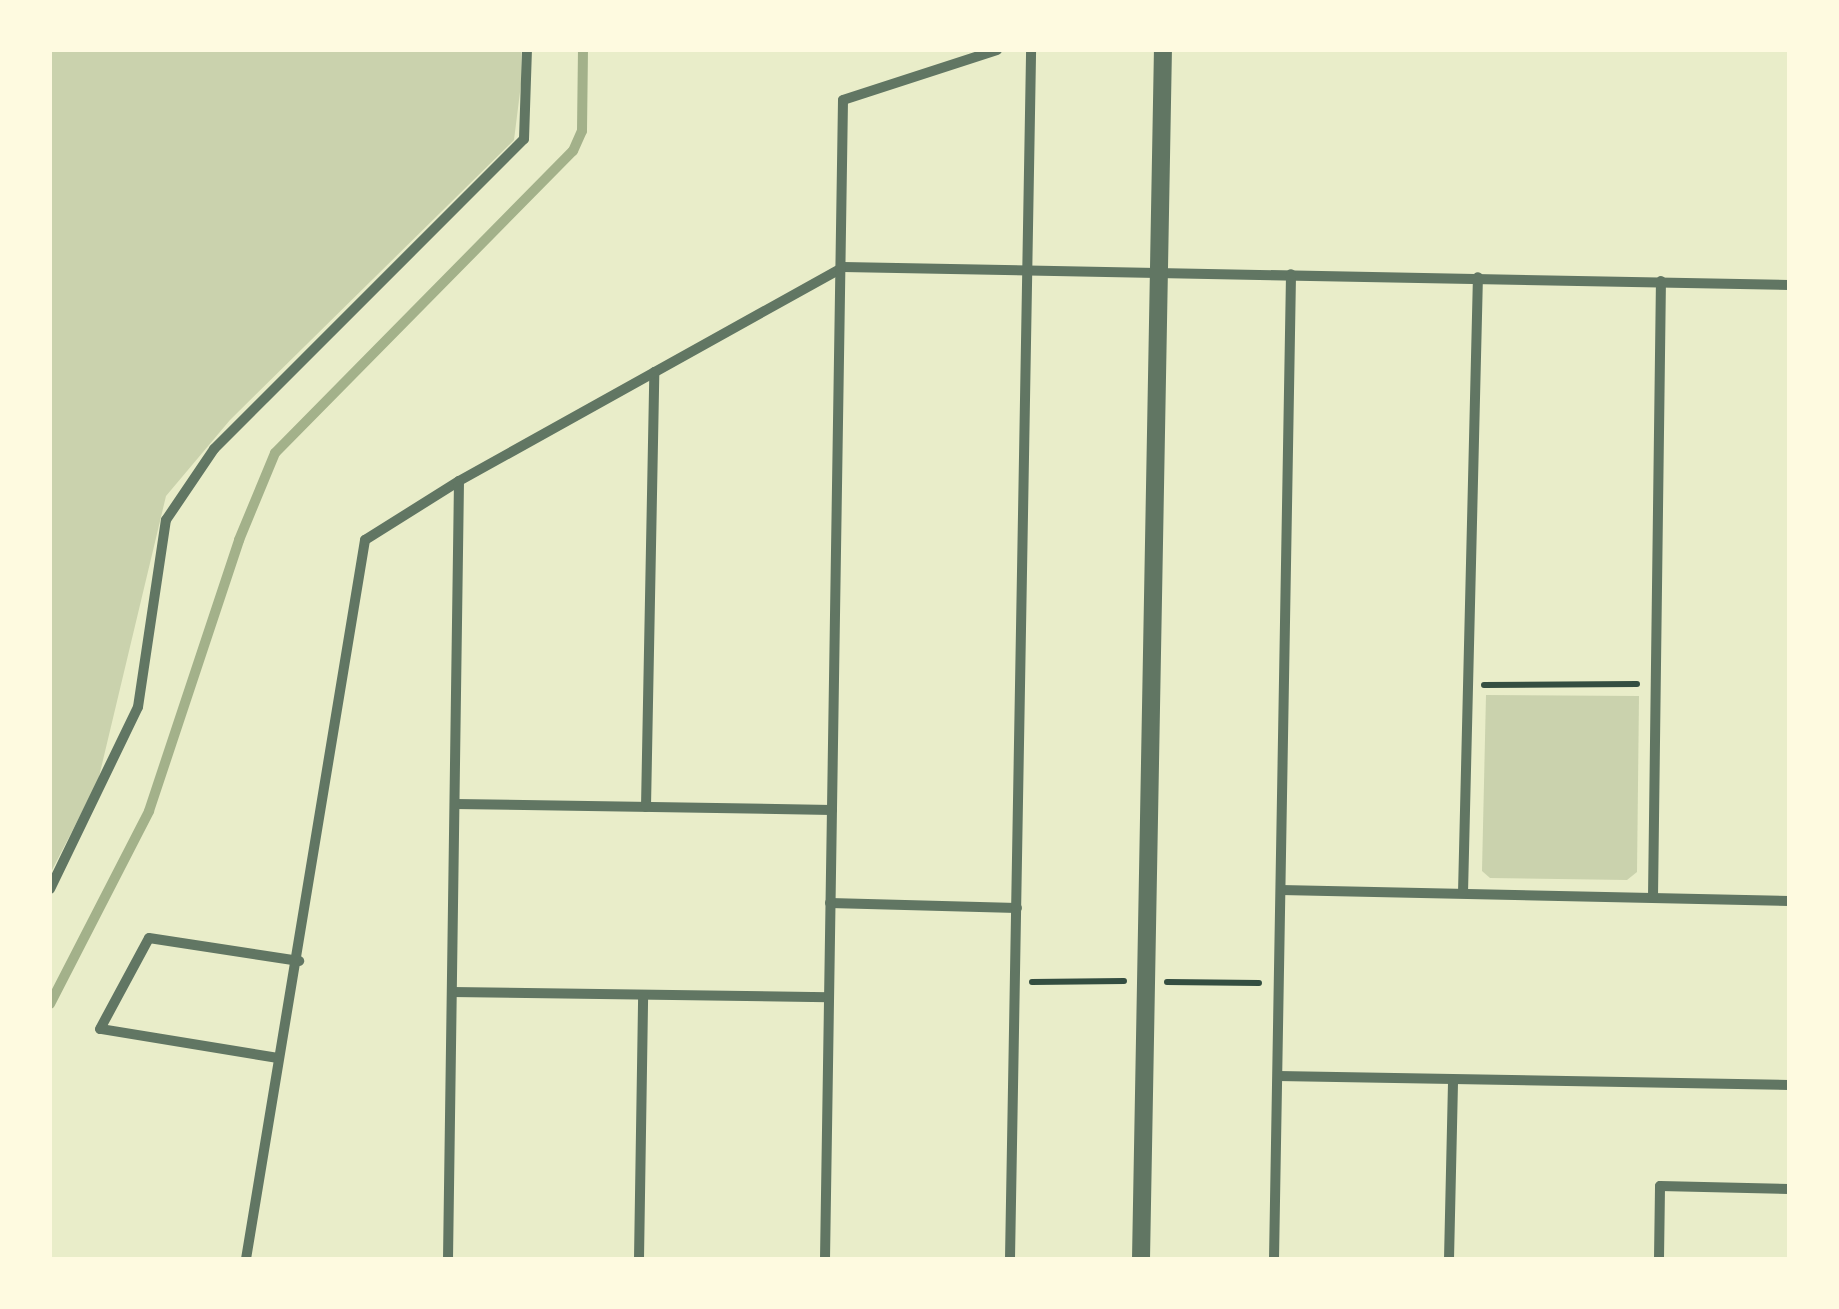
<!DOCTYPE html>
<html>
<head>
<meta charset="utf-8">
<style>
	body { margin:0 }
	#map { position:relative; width:1839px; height:1309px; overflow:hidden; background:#e9edc9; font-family:Overpass,sans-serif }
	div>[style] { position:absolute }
	.green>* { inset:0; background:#cad2ad }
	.stream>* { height:10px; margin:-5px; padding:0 5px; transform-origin:5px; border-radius:5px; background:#a3b18a }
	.path>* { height:6px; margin:-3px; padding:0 3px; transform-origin:3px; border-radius:3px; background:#344e41 }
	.minor>* { height:10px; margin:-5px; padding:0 5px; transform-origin:5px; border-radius:5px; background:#617663 }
	.tertiary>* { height:18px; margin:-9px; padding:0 9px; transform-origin:9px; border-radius:9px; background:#617663 }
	span { translate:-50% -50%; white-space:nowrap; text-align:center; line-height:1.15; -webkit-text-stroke:10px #fefae0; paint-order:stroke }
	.frame { position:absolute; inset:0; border:52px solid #fefae0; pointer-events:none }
</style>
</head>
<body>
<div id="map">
	<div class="green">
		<i style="clip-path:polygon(50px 50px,521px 50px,521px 84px,514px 140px,230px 420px,166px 496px,98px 781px,50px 874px)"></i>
		<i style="clip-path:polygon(1486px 695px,1639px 696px,1637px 872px,1627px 880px,1490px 878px,1482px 871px)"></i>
	</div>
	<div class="stream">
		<i style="left:50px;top:1004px;width:217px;rotate:-62.8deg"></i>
		<i style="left:149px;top:811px;width:286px;rotate:-71.6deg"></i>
		<i style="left:239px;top:540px;width:94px;rotate:-67.5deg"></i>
		<i style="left:275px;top:453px;width:424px;rotate:-45.4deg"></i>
		<i style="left:573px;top:151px;width:22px;rotate:-66deg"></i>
		<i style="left:582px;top:131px;width:81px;rotate:-89.3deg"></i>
	</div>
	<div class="path">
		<i style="left:1484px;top:685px;width:153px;rotate:-0.4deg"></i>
		<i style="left:1032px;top:982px;width:92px;rotate:-0.6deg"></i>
		<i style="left:1167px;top:982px;width:92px;rotate:0.6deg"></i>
	</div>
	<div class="minor">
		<i style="left:455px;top:804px;width:377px;rotate:0.9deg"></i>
		<i style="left:646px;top:807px;width:435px;rotate:-88.9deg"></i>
		<i style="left:50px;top:889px;width:202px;rotate:-64.2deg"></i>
		<i style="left:138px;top:707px;width:189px;rotate:-81.5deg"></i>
		<i style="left:166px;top:520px;width:86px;rotate:-55.9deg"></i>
		<i style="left:214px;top:449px;width:438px;rotate:-45deg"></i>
		<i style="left:524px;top:139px;width:89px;rotate:-88.1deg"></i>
		<i style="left:1281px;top:890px;width:508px;rotate:1.24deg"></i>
		<i style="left:1463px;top:893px;width:616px;rotate:-88.61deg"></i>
		<i style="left:1653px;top:897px;width:616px;rotate:-89.26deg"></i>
		<i style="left:830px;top:903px;width:187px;rotate:1.5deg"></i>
		<i style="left:452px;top:992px;width:377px;rotate:0.8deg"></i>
		<i style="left:278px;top:1058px;width:180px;rotate:-170.7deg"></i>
		<i style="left:100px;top:1029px;width:103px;rotate:-61.7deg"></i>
		<i style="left:149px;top:938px;width:152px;rotate:8.7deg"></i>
		<i style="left:1278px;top:1076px;width:511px;rotate:1.01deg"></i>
		<i style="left:246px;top:1259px;width:729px;rotate:-80.6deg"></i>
		<i style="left:365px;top:540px;width:111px;rotate:-32.1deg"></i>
		<i style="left:459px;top:481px;width:440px;rotate:-29.1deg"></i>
		<i style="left:843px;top:267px;width:946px;rotate:1.09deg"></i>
		<i style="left:448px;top:1259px;width:778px;rotate:-89.19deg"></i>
		<i style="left:639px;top:1259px;width:264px;rotate:-89.1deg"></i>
		<i style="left:825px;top:1259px;width:1159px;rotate:-89.11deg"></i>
		<i style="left:843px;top:100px;width:162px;rotate:-18deg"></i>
		<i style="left:1010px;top:1259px;width:1209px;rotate:-89deg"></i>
		<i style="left:1274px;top:1259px;width:985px;rotate:-89.01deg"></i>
		<i style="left:1449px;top:1259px;width:179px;rotate:-88.7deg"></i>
		<i style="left:1659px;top:1259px;width:73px;rotate:-89.2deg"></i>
		<i style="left:1660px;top:1186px;width:129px;rotate:1.3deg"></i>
	</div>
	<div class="tertiary">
		<i style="left:1141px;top:1259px;width:1209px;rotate:-88.96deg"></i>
	</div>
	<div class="frame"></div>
</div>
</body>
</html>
